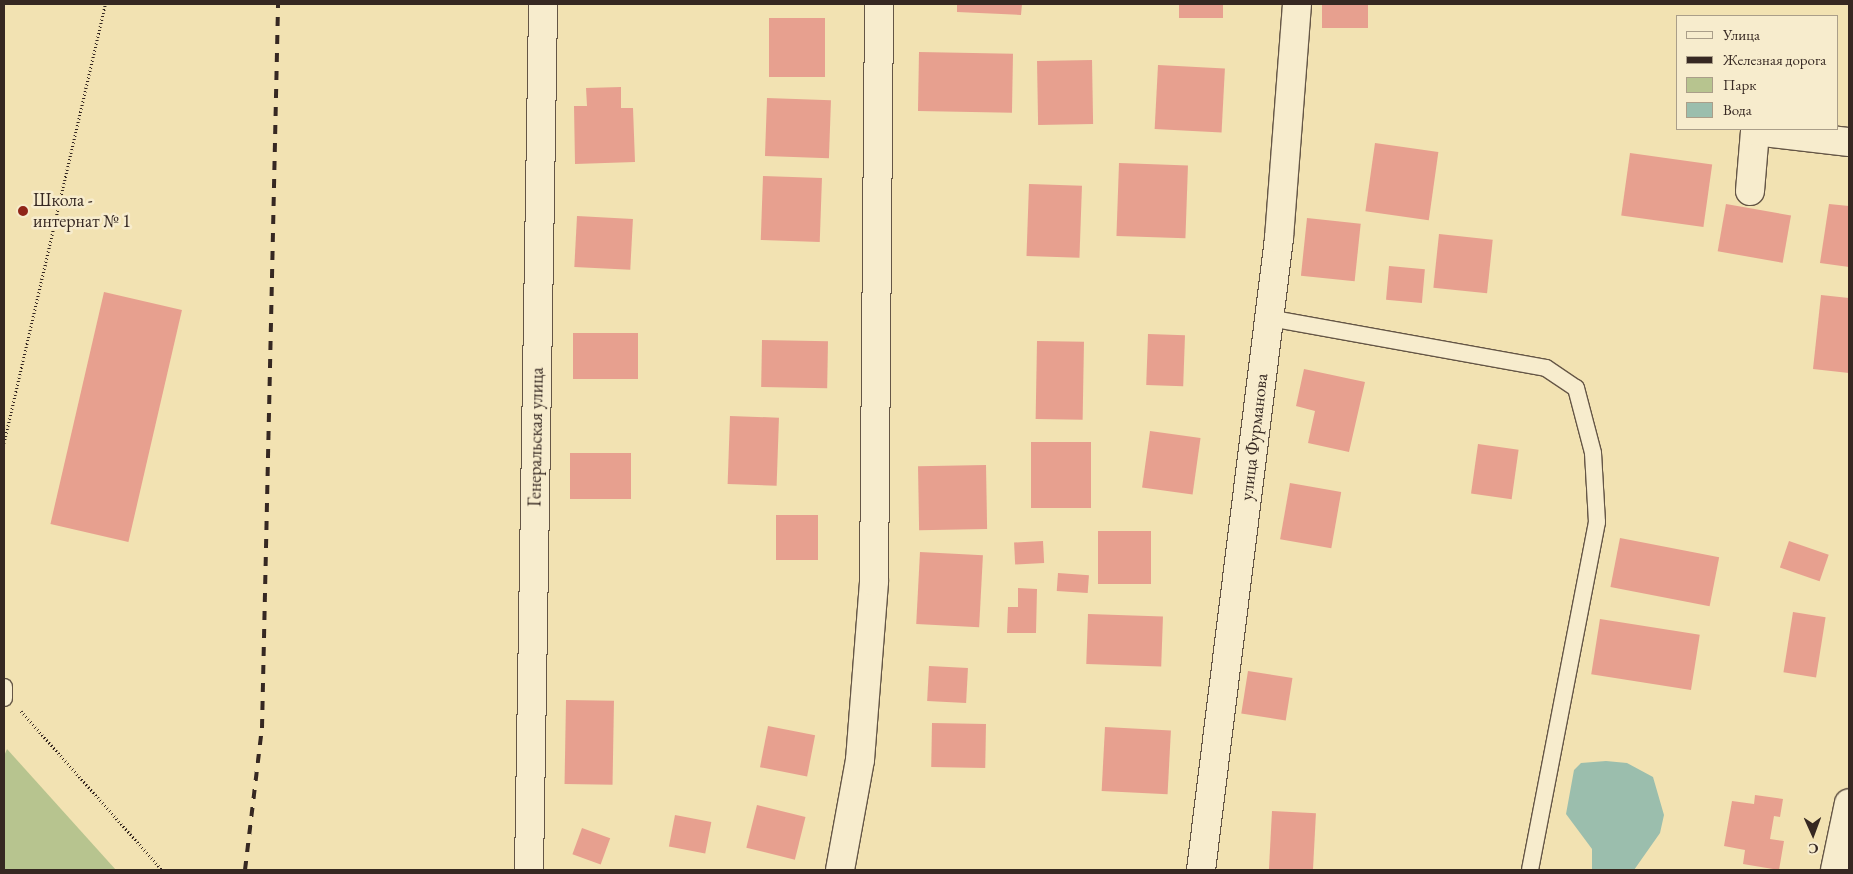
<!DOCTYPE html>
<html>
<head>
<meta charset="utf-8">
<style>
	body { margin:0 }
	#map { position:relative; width:1853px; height:874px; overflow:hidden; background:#f2e2b2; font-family:"EB Garamond",serif }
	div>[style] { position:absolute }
	.green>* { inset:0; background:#b7c48f }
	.water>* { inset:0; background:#9bbead }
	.building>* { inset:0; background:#e7a08f; transform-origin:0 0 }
	.path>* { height:3px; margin-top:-1.5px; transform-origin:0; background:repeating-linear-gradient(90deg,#362822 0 1px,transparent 0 3.5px) }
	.roads { filter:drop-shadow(1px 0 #655646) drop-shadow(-1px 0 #655646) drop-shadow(0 1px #655646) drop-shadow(0 -1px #655646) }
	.lane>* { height:16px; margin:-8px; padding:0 8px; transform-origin:8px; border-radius:8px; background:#f7eccd }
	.street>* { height:28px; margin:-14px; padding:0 14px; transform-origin:14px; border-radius:14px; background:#f7eccd }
	.rail>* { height:4px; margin-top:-2px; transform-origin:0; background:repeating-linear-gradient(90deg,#362822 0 9px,transparent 0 18px) }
	.dots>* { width:14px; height:14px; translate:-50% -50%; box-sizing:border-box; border:2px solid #f7eccd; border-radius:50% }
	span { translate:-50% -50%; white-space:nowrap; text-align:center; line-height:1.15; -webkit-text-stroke:5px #f7eccd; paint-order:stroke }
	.poi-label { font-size:18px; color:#362822 }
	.left { translate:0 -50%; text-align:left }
	.street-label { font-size:18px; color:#362822 }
	.frame { position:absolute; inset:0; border:5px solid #362822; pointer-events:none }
	.legend { position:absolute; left:1676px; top:15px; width:162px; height:115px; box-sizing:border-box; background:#f7eccd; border:1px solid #aa9e89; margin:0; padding:6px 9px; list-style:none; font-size:15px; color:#362822 }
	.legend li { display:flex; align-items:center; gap:10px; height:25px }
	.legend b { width:25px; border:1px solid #aa9e89 }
	.north { position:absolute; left:1788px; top:809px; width:50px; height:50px; -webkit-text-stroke:4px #f7eccd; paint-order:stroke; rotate:178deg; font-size:14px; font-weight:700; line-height:20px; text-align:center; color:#362822 }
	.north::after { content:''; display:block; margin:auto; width:18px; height:22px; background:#362822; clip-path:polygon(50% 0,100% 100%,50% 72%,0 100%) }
</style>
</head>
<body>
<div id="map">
	<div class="green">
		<i style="clip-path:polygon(7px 749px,116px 870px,4px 870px,4px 756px)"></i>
	</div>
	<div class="water">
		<i style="clip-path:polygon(1606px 761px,1627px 763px,1653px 777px,1664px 815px,1660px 833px,1634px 870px,1592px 870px,1592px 849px,1566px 814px,1574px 770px,1581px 763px)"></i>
	</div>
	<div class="building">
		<i style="clip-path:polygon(957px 4px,1022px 4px,1021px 15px,957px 12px)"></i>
		<i style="left:1179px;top:4px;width:44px;height:14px"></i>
		<i style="left:1322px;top:4px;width:46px;height:24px"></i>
		<i style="left:825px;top:18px;width:59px;height:56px;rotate:90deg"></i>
		<i style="left:919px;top:52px;width:94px;height:59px;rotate:1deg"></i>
		<i style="left:1092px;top:60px;width:64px;height:55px;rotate:89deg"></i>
		<i style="left:1158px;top:65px;width:67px;height:64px;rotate:3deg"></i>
		<i style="clip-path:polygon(621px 87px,621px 108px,633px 108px,635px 162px,575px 164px,574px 106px,587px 106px,586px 88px)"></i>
		<i style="left:767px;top:98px;width:64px;height:58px;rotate:2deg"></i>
		<i style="left:1375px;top:143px;width:64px;height:69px;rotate:8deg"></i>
		<i style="left:1630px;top:153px;width:83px;height:63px;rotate:8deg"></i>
		<i style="left:1119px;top:163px;width:69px;height:73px;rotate:2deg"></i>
		<i style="left:763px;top:176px;width:59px;height:64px;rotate:2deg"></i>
		<i style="left:1029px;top:184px;width:53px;height:72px;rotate:2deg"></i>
		<i style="left:1726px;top:204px;width:66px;height:48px;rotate:10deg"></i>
		<i style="clip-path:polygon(1829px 204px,1849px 206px,1849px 267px,1820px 263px)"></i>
		<i style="left:577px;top:216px;width:56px;height:51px;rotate:3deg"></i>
		<i style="left:1307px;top:218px;width:54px;height:58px;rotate:6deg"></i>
		<i style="left:1439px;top:234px;width:54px;height:54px;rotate:6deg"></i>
		<i style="left:1389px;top:266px;width:36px;height:34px;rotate:5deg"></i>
		<i style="left:104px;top:292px;width:80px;height:238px;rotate:13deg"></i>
		<i style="clip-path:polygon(1821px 295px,1849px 298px,1849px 373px,1813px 369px)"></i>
		<i style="left:638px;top:333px;width:46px;height:65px;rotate:90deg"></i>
		<i style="left:1148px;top:334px;width:37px;height:51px;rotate:2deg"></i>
		<i style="left:762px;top:340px;width:66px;height:47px;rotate:1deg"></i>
		<i style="left:1037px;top:341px;width:47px;height:78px;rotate:1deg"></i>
		<i style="clip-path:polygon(1304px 369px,1365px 382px,1349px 452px,1308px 443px,1315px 411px,1296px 406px)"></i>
		<i style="left:730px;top:416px;width:49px;height:68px;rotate:2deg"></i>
		<i style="left:1150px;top:431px;width:51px;height:57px;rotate:8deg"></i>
		<i style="left:1031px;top:442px;width:60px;height:66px"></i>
		<i style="left:1478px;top:444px;width:41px;height:50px;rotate:8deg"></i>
		<i style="left:570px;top:453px;width:61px;height:46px"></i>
		<i style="left:986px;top:465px;width:64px;height:68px;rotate:89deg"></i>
		<i style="left:1290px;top:483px;width:52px;height:57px;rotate:10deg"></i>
		<i style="left:776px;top:515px;width:42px;height:45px"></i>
		<i style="left:1098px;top:531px;width:53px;height:53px"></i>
		<i style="left:1620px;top:538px;width:101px;height:50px;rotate:11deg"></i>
		<i style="left:1043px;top:541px;width:22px;height:29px;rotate:87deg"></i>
		<i style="left:1789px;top:541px;width:42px;height:28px;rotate:19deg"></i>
		<i style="left:920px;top:552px;width:63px;height:72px;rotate:3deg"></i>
		<i style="left:1058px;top:573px;width:31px;height:18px;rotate:4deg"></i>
		<i style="clip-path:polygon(1018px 588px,1037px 589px,1036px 633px,1007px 633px,1008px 607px,1018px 607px)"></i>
		<i style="left:1793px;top:612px;width:33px;height:61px;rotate:9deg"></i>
		<i style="left:1088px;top:614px;width:75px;height:50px;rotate:2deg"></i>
		<i style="left:1600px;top:619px;width:101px;height:56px;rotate:9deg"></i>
		<i style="left:929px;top:666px;width:39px;height:35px;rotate:3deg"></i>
		<i style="left:1248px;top:671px;width:45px;height:43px;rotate:9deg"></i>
		<i style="left:566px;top:700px;width:48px;height:84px;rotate:1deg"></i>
		<i style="left:932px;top:723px;width:54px;height:44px;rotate:1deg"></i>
		<i style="left:768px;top:726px;width:48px;height:42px;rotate:11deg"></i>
		<i style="left:1105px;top:727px;width:66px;height:64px;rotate:3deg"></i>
		<i style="clip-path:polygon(1755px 795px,1783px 799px,1780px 817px,1774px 816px,1770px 839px,1784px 841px,1779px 870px,1743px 864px,1745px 850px,1724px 846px,1732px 801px,1754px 804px)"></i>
		<i style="left:757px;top:805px;width:50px;height:44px;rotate:14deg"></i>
		<i style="left:1272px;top:811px;width:44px;height:59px;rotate:3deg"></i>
		<i style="left:675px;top:815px;width:37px;height:32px;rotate:11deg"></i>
		<i style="left:582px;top:828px;width:30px;height:28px;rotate:20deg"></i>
	</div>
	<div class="path">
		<i style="left:4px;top:443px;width:450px;rotate:-77deg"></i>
		<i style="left:21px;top:711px;width:213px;rotate:48.4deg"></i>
	</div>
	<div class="roads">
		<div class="lane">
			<i style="left:1269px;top:318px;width:281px;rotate:10.2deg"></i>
			<i style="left:1546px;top:368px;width:36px;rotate:34deg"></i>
			<i style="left:1576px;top:388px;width:67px;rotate:75.3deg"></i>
			<i style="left:1593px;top:453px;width:69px;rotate:86.7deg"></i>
			<i style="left:1597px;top:522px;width:354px;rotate:100.9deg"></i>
			<i style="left:4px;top:687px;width:11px;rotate:90deg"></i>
		</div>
		<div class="street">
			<i style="left:1750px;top:191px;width:60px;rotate:-85.2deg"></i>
			<i style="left:1755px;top:131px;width:95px;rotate:6.7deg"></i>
			<i style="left:529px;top:870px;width:866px;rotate:-89.07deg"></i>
			<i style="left:840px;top:870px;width:112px;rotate:-79.7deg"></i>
			<i style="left:860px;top:760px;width:180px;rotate:-85.5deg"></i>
			<i style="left:874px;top:581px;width:577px;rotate:-89.5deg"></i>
			<i style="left:1201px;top:870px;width:637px;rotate:-82.96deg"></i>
			<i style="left:1279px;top:238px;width:235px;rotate:-85.6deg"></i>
			<i style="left:1835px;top:870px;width:68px;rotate:-78.2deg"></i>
		</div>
	</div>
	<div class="rail">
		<i style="left:245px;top:870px;width:143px;rotate:-83.2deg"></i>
		<i style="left:262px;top:728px;width:724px;rotate:-88.73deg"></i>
	</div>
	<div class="dots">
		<i style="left:23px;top:211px;background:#8f2418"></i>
	</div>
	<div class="poi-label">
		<span class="left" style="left:33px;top:211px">Школа -<br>интернат № 1</span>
	</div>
	<div class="street-label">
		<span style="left:536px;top:437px;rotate:-89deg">Генеральская улица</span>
		<span style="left:1254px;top:437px;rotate:-83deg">улица Фурманова</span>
	</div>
	<div class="frame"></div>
	<ul class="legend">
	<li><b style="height:6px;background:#f7eccd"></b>Улица</li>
	<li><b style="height:6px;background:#362822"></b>Железная дорога</li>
	<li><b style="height:14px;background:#b7c48f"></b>Парк</li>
	<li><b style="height:14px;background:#9bbead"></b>Вода</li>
	</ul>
	<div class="north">С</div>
</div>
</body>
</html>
